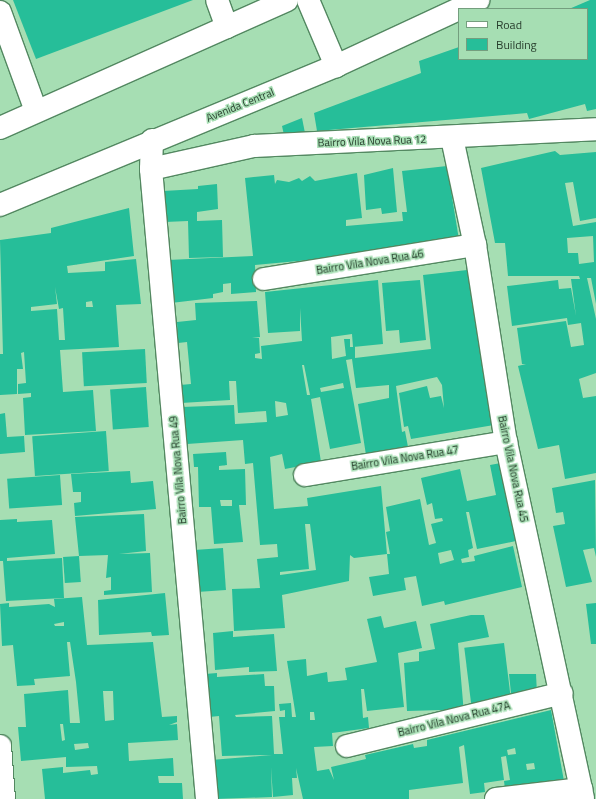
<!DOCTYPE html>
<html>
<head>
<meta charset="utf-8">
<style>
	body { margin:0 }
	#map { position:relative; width:596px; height:799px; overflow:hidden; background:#a6deb3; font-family:"Titillium Web",sans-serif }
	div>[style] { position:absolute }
	.building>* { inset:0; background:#26be99; transform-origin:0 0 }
	.roads { filter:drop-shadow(1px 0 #538861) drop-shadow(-1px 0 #538861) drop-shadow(0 1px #538861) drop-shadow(0 -1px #538861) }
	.minor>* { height:22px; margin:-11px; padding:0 11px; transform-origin:11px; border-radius:11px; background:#fff }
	span { translate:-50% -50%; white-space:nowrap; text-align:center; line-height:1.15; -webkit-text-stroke:3px #a6deb3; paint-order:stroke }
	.street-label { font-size:11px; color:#293f2e }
	.legend { position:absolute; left:458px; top:8px; width:130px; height:52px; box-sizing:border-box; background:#a6deb3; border:1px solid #749e7e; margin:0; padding:5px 7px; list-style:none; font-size:12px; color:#293f2e }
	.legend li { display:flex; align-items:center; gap:8px; height:20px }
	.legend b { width:20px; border:1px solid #749e7e }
</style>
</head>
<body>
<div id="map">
	<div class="building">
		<i style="clip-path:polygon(13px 0,193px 0,36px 59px)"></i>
		<i style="clip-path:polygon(590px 0,596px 0,596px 109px,587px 111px,585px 104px,529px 119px,527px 113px,317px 131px,314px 113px,421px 73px,419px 61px,459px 47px,459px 59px,587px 59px,587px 9px,569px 9px)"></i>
		<i style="clip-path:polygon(302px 118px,305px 133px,284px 135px,282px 126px)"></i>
		<i style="clip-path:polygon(evenodd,555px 151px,560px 155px,596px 152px,596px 218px,580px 221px,573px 182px,565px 183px,573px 226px,596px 222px,596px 304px,591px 278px,587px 278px,596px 319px,596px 373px,579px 379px,583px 398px,596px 396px,596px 473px,565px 479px,559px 445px,538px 449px,518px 366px,526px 364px,522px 364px,517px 328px,566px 321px,571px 347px,584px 345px,581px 323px,568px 325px,567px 318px,512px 326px,507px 286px,558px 280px,559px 289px,571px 288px,576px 316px,571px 279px,580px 279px,579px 276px,508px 276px,505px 243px,495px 243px,481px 168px,555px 151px,593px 236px,594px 262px,579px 264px,578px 253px,568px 253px,567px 238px,593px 236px)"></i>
		<i style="clip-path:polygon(447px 166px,460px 246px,255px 265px,256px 292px,231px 294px,231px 283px,223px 284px,223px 292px,213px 294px,213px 298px,171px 303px,168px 260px,253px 256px,245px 178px,274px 175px,275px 184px,277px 180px,289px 182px,299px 178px,302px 181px,310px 176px,315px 181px,357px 173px,362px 218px,346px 220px,346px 226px,403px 221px,402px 212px,407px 212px,402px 171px)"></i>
		<i style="clip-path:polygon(393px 168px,397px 212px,382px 214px,381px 208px,366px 210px,364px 175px)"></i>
		<i style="clip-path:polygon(217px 184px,218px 209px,197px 212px,197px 221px,222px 220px,223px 257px,189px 258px,188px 221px,165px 222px,163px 191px,198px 189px,198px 186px)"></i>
		<i style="clip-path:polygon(evenodd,129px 208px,134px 256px,67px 266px,68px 273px,105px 271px,105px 262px,136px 259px,141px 304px,116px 305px,119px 347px,60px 350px,63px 392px,93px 390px,96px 431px,25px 435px,23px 398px,31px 397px,31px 393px,18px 394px,18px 384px,26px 383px,24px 352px,21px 353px,23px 369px,17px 369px,17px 394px,0 395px,0 354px,3px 354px,0 240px,51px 233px,51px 228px,129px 208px,55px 287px,59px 309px,63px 308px,65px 340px,59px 340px,57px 309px,31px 311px,31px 307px,57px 304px,55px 287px,129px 208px,92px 301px,93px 307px,86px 307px,86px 302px,92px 301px)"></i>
		<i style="clip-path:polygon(evenodd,467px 270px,494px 425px,411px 439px,408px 426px,404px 427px,399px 393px,427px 386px,430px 398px,441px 396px,444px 408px,442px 385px,437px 377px,396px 386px,402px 432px,405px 431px,408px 447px,366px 455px,358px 404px,389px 398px,389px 385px,356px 388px,352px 359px,346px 360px,361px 443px,330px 449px,320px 397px,311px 399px,321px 462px,285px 469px,282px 454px,270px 457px,274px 509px,308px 506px,307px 498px,381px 486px,387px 554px,354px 558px,350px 555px,349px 581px,282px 595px,285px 628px,234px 631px,232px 589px,260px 588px,257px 559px,278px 557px,277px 544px,260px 545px,253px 463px,245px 464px,243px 440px,187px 444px,182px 407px,234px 405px,235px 424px,267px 422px,266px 411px,238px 413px,236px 381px,229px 381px,230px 400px,181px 403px,180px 385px,191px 384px,187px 342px,178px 343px,177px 322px,196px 320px,195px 303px,257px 301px,260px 337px,252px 338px,259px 338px,260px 353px,255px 354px,255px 358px,262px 359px,261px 346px,302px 341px,300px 308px,300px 331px,268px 333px,265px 292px,378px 280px,383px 344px,353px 347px,352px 334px,331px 337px,332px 359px,346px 356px,344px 339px,350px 339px,350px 347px,355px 347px,355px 358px,431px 349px,423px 275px,467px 270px,302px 365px,304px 365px,310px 395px,307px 395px,302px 365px,467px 270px,343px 383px,344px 388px,321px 392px,320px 388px,343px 383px,467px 270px,275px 401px,286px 403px,288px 415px,276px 417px,275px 401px,467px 270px,305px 524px,310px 524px,316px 570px,280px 575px,280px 572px,309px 569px,305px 524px)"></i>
		<i style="clip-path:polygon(420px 280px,426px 340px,400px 343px,399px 330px,386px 331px,382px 283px)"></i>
		<i style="left:145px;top:349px;width:34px;height:63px;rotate:87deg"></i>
		<i style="left:146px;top:387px;width:40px;height:36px;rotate:86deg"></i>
		<i style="clip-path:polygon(5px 413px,7px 437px,24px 436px,25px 452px,0 454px,0 414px)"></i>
		<i style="left:106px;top:431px;width:40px;height:74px;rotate:86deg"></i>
		<i style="clip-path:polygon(evenodd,226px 452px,227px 465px,219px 466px,219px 470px,245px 469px,246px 505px,239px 505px,243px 542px,214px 544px,211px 507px,199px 507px,198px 467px,194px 467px,193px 454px,226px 452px,220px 500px,232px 500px,232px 506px,221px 506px,220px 500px)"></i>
		<i style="clip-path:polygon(evenodd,501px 463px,516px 541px,477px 549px,469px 512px,466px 512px,473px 548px,468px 550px,469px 557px,461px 559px,462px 563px,475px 561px,474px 556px,513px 546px,522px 587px,445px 605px,444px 601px,422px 606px,416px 576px,404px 578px,406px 590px,373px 596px,369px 577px,389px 574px,387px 554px,390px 554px,386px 532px,390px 531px,386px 507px,420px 499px,429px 545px,436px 543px,431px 524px,443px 521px,442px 518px,435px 519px,432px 503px,427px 505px,421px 478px,460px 469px,467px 501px,496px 495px,490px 465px,501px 463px,451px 550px,454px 560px,440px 564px,438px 553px,451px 550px)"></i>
		<i style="clip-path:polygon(130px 471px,131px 483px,153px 481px,156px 509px,75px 516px,74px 503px,81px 502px,81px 492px,73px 492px,71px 474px)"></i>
		<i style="left:60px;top:475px;width:30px;height:53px;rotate:86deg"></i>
		<i style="clip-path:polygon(595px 480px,596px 557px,594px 548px,583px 550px,592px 582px,566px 587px,553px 526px,565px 524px,563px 512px,556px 513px,552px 488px)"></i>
		<i style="clip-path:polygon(144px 514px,146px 551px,119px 554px,150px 553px,152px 592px,104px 595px,104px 591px,111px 590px,111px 577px,106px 578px,108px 555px,79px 556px,75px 517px)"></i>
		<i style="clip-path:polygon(17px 519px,17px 522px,52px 520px,55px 554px,7px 558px,7px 561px,62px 558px,64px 598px,6px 601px,3px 561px,0 561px,0 520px)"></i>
		<i style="left:223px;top:548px;width:42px;height:29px;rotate:86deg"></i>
		<i style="left:79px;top:556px;width:26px;height:16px;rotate:86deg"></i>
		<i style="clip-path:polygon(165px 593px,169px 635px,152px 636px,151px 632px,99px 635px,98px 600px)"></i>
		<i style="clip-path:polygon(evenodd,82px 597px,87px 645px,153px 642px,162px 717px,177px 716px,177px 722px,169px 725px,177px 724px,178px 740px,128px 743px,129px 761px,173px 758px,174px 776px,158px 776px,159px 783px,182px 783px,183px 799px,45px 799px,42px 769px,63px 767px,63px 773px,90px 770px,91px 775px,98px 774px,97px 766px,66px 767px,66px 757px,21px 761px,18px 727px,26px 727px,24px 694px,68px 690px,70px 723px,80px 723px,76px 682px,70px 642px,67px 642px,70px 676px,34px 679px,35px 685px,17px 686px,13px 645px,2px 646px,0 604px,9px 603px,9px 607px,49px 604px,55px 607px,54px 599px,82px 597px,64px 622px,64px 626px,55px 626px,54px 624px,64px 622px,82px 597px,103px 691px,113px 691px,114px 720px,105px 721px,103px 691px,82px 597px,60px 724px,63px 724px,65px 740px,62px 741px,60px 724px,82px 597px,88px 743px,89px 748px,75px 750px,74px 744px,88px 743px)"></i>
		<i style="clip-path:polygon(596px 603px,596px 644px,591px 644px,586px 604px)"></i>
		<i style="clip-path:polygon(471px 615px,484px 615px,489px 637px,458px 643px,464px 714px,443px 720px,442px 710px,407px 711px,404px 663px,419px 661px,419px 652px,435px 649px,430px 624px)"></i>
		<i style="clip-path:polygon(evenodd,381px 616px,384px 628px,416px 621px,422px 648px,398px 653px,404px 707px,367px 711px,364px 689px,361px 689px,363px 718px,368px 717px,369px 728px,332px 733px,333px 746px,314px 747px,317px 771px,329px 769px,334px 780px,331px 767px,366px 759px,365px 755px,413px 744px,414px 748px,427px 746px,427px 740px,551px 710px,564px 781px,505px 789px,504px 781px,510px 780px,506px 756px,501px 757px,504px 780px,484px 783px,485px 792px,470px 794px,464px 745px,459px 747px,463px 783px,409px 790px,409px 799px,303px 799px,296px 768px,297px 778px,292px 778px,293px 795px,273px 797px,271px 767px,272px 797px,215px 799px,211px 760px,272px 755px,222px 756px,219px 716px,209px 717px,205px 674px,217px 673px,217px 677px,264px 674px,265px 686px,274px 686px,275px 711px,235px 715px,236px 717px,272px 716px,274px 754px,283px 754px,279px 717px,285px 717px,285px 710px,280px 711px,279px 704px,291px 703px,292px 717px,296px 717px,287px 661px,306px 659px,307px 676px,327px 672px,328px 682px,347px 680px,345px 668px,377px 662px,367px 619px,381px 616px,310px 712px,314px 712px,315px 720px,310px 720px,310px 712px,381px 616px,515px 748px,516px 754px,508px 755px,507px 750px,515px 748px,381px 616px,534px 763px,535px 769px,527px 770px,526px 764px,534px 763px)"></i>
		<i style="clip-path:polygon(233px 631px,233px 637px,274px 634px,277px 671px,249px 672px,249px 667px,215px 670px,213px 633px)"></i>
		<i style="left:504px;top:643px;width:59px;height:40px;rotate:83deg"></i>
		<i style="clip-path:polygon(509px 674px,536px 674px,537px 694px,512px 703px)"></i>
	</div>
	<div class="roads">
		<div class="minor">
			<i style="left:217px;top:0;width:29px;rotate:70deg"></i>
			<i style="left:308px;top:0;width:72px;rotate:67deg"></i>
			<i style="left:0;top:12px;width:105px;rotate:70deg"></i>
			<i style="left:0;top:128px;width:314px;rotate:-24deg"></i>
			<i style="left:452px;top:138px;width:109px;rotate:77.9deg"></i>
			<i style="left:475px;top:245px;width:199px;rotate:81.1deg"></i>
			<i style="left:506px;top:442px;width:365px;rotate:77.8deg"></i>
			<i style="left:152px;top:140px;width:29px;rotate:92deg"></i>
			<i style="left:151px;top:169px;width:632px;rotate:84.92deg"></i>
			<i style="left:151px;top:169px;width:106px;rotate:-12.6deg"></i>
			<i style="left:254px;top:146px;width:342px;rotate:-2.8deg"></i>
			<i style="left:0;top:205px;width:364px;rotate:-22.5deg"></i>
			<i style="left:336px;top:66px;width:157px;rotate:-24.9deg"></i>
			<i style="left:264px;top:279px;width:214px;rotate:-9.2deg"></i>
			<i style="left:305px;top:475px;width:204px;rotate:-9.3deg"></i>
			<i style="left:0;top:746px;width:53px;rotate:85.7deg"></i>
			<i style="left:347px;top:746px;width:221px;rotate:-13.8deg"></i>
			<i style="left:496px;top:799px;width:86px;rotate:-6.7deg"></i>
		</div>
	</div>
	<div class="street-label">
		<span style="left:240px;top:105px;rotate:-22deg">Avenida Central</span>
		<span style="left:372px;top:141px;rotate:-2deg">Bairro Vila Nova Rua 12</span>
		<span style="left:370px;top:262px;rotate:-9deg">Bairro Vila Nova Rua 46</span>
		<span style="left:405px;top:458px;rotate:-9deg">Bairro Vila Nova Rua 47</span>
		<span style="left:513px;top:469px;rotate:78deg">Bairro Vila Nova Rua 45</span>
		<span style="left:178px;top:470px;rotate:-95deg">Bairro Vila Nova Rua 49</span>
		<span style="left:454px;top:719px;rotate:-14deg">Bairro Vila Nova Rua 47A</span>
	</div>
	<ul class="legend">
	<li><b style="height:5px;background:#fff"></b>Road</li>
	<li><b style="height:11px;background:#26be99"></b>Building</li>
	</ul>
</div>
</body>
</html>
